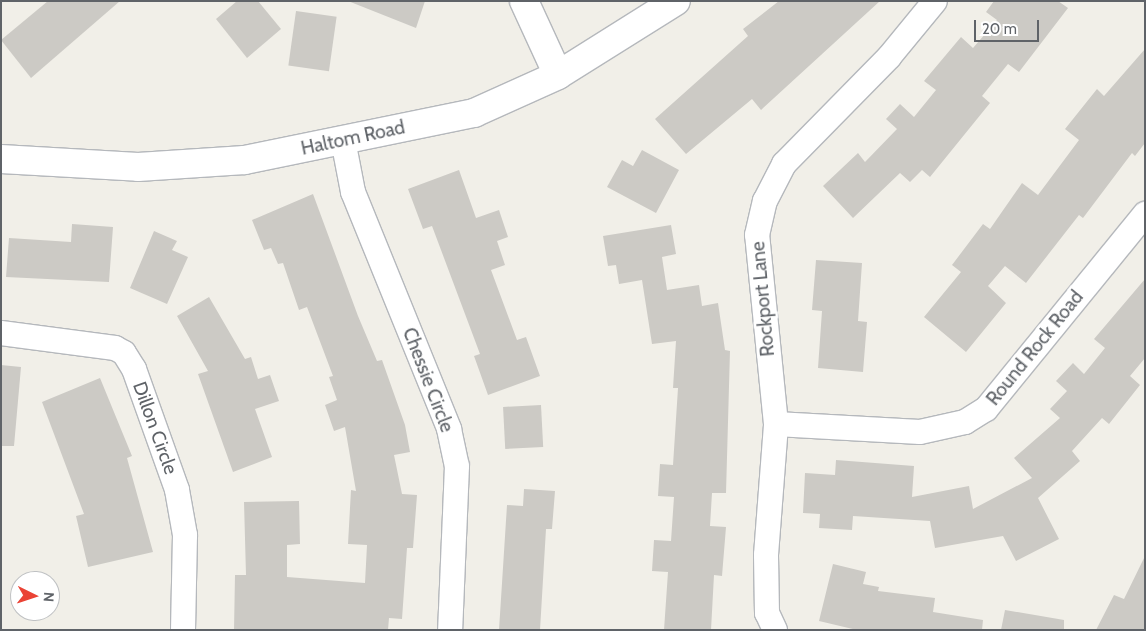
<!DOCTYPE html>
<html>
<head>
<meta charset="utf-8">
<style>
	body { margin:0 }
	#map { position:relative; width:1146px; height:631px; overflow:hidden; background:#f1efe8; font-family:Cabin,sans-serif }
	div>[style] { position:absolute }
	.building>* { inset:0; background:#cccac5; transform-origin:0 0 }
	.roads { filter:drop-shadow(1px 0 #b5b8bc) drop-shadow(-1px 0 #b5b8bc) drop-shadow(0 1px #b5b8bc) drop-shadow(0 -1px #b5b8bc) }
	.minor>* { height:24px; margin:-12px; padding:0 12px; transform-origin:12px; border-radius:12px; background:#fff }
	.tertiary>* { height:28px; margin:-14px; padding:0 14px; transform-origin:14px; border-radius:14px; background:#fff }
	.secondary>* { height:28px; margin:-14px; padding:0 14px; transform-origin:14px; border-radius:14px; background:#fff }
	span { translate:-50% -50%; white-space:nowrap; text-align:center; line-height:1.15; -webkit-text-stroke:5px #fff; paint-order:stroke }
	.street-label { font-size:19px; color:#5f6368 }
	.frame { position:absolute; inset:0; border:2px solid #5f6368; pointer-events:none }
	.north { position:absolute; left:10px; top:571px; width:50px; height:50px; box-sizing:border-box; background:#fff; border:1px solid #bfc1c3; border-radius:50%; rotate:94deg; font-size:14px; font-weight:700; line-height:20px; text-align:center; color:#5f6368 }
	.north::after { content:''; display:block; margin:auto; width:18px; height:22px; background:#ea4335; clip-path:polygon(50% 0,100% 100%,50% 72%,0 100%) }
	.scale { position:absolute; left:974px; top:20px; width:65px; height:22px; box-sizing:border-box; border:2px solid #5f6368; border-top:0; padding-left:6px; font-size:15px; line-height:18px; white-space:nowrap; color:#5f6368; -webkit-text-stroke:4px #fff; paint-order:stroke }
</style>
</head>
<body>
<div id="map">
	<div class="building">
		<i style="clip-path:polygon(48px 1px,120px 1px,31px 78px,1px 40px)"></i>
		<i style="clip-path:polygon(237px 1px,258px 1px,281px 29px,247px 58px,216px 19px)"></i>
		<i style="clip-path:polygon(348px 1px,425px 1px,416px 28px)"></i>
		<i style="clip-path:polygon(779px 1px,880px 1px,761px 110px,752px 99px,686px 154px,655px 119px,748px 36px,743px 29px)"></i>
		<i style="clip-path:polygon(994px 1px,1058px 1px,1068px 8px,1019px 72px,1008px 64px,982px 96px,990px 103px,930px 177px,922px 170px,910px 182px,900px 173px,853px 218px,823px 186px,858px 153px,865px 162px,897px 129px,886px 119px,900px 104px,914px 117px,936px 90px,924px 81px,961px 37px,973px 48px,997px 20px,986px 12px)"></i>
		<i style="left:296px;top:11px;width:41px;height:55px;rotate:8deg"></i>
		<i style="clip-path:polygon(1145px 49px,1145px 143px,1135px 156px,1132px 153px,1083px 218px,1079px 215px,1026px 283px,1005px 266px,988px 286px,1006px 303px,966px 352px,924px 317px,961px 272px,952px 265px,983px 224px,990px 229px,1022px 183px,1038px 195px,1079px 140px,1065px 129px,1097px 89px,1104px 96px)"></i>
		<i style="clip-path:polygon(642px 150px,679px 170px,656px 213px,607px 187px,622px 160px,633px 166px)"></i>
		<i style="clip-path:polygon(459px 170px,476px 218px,499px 210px,508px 237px,497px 241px,505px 265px,491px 270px,517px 340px,526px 337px,540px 376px,488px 395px,474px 356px,480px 354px,432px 226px,423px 229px,408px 189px)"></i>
		<i style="clip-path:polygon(313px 194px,358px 316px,377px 361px,382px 360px,405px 425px,410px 452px,394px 455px,402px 494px,417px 495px,413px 548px,407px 548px,402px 619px,389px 618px,388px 630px,234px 630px,235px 575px,246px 575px,244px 502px,299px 501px,300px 544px,287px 545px,287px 577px,365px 583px,367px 545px,348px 544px,351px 490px,356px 491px,345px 427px,334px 431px,325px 405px,337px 400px,329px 377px,333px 376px,307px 307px,299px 310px,283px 263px,278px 264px,271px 248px,264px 250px,252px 220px)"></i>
		<i style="clip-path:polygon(72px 224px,113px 227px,109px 282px,6px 277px,9px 238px,71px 242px)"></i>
		<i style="clip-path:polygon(671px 225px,676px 254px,662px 257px,667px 290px,699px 285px,702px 306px,718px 303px,725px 350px,730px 351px,726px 493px,712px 493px,710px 526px,726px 527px,722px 576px,714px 575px,711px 630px,664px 630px,668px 572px,652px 571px,654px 540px,671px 541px,674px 497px,658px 496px,660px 464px,673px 465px,678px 388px,673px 388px,676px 341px,652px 344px,642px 280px,619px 284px,616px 265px,608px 266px,603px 236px)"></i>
		<i style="clip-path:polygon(154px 231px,177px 241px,172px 250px,188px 257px,167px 304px,130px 288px)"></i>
		<i style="clip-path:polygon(816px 260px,862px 263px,858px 321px,867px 322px,863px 372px,818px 368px,822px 311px,812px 310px)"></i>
		<i style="clip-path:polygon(1145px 279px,1145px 358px,1130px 376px,1140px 385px,1109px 424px,1102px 418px,1072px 451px,1080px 461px,1038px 498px,1059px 539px,1016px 561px,1003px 536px,935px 548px,930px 521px,853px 516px,852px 530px,819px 528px,820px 514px,803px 513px,805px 473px,835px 475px,836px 460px,914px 466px,912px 497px,969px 486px,973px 509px,1032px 478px,1014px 458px,1060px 418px,1050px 409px,1067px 391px,1056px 381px,1073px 363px,1084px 374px,1105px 348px,1094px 339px)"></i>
		<i style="clip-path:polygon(209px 297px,245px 359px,251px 357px,258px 379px,270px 375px,279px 401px,255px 409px,272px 457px,233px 472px,198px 374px,208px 371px,177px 316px)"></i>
		<i style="clip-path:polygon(1px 365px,21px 367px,14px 446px,1px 446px)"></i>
		<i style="clip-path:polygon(100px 378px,132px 456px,127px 458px,153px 552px,88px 567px,76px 516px,84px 514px,42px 402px)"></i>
		<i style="left:541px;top:405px;width:42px;height:38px;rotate:87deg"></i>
		<i style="clip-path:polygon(524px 489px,555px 491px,552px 529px,546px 529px,540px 630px,499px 630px,507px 505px,523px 506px)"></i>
		<i style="clip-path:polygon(1145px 556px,1145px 630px,1096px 630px,1114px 595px,1124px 599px)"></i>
		<i style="clip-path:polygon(833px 564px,866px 572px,863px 584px,879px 587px,878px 591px,935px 598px,933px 612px,983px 620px,982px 630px,857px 630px,819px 621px)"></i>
		<i style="clip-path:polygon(1005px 610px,1064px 620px,1064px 630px,1001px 630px)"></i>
	</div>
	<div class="roads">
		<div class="minor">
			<i style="left:343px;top:140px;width:53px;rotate:79.1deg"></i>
			<i style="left:353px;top:192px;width:256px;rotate:67.9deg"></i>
			<i style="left:449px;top:429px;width:38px;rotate:78deg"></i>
			<i style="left:457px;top:466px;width:164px;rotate:92.4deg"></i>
			<i style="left:1px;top:333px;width:115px;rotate:7.5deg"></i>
			<i style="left:115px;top:348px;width:10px;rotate:29deg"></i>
			<i style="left:124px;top:353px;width:19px;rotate:58deg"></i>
			<i style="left:134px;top:369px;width:128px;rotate:70.4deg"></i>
			<i style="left:177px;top:490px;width:46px;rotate:79.9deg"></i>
			<i style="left:185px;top:535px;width:95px;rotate:91.2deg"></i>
			<i style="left:776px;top:424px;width:144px;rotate:3.2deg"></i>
			<i style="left:920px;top:432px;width:46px;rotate:-12.5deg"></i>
			<i style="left:965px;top:422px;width:25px;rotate:-32deg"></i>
			<i style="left:986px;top:409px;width:252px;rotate:-50.8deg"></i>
			<i style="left:775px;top:630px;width:19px;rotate:-115deg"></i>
			<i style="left:767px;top:613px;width:58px;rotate:-91deg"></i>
			<i style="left:766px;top:555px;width:131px;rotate:-85.6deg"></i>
			<i style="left:776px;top:424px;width:190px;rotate:-95.7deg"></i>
			<i style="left:757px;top:235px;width:35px;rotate:-77deg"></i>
			<i style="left:765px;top:201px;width:42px;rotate:-62.8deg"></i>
			<i style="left:784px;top:164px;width:150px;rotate:-45.5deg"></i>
			<i style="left:889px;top:57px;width:72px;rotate:-50.6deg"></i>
		</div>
		<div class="tertiary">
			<i style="left:524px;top:1px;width:81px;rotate:65.3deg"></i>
		</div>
		<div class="secondary">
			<i style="left:1px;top:159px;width:137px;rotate:3.3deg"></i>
			<i style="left:138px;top:167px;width:107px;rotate:-3.7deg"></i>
			<i style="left:245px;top:160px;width:234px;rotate:-11.6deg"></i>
			<i style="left:474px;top:113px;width:92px;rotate:-24.3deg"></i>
			<i style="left:558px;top:75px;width:139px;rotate:-32.1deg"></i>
		</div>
	</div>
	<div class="street-label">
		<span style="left:353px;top:138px;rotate:-12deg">Haltom Road</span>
		<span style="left:763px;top:299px;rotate:-95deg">Rockport Lane</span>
		<span style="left:1035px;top:348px;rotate:-51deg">Round Rock Road</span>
		<span style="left:428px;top:380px;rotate:69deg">Chessie Circle</span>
		<span style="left:155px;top:428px;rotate:70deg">Dillon Circle</span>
	</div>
	<div class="frame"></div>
	<div class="north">N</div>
	<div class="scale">20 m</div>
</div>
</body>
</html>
